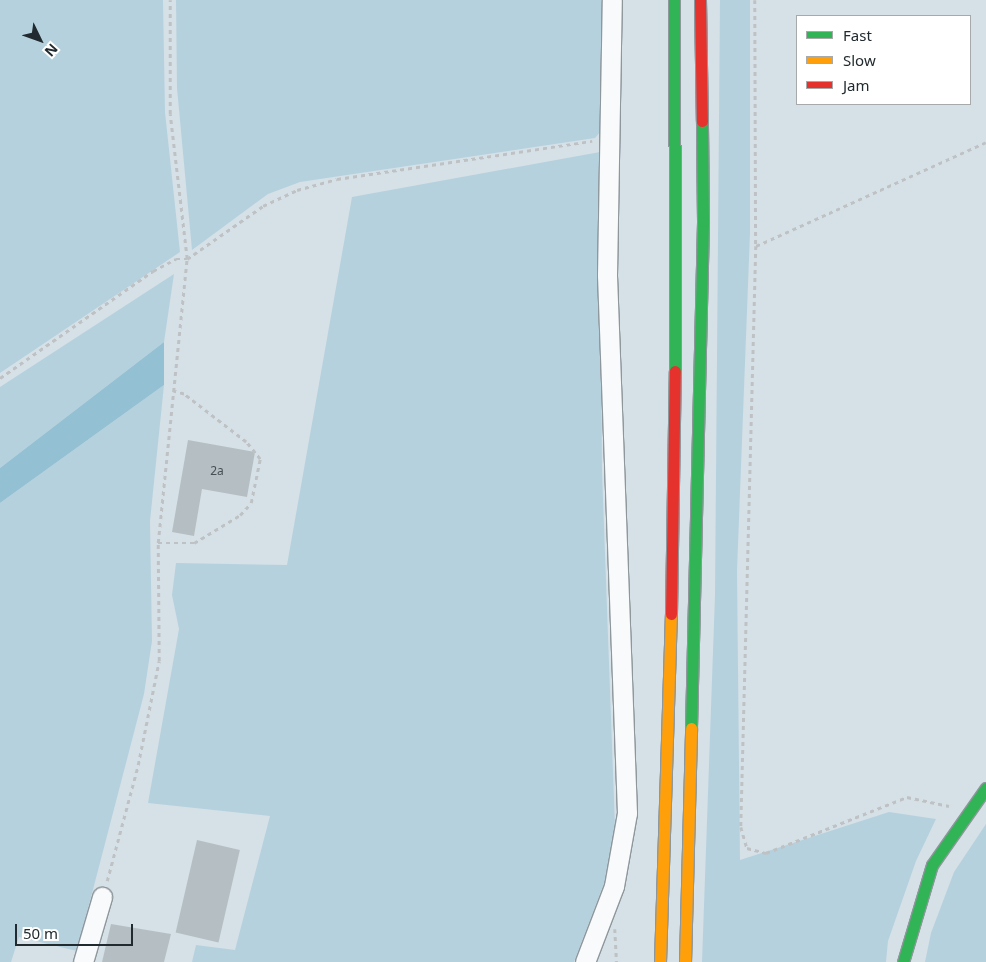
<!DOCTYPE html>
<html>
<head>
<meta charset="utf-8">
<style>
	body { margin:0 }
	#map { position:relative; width:986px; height:962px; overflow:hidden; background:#d5e1e7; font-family:"Noto Sans",sans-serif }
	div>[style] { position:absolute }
	.green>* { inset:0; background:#b6d1de }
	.forest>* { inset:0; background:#94c0d3 }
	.building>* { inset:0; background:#b5bfc3; transform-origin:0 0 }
	.path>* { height:2.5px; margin-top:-1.25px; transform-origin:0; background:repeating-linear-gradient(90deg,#bfc2c4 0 4px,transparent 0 8px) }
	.roads { filter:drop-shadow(1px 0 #8e979c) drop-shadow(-1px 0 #8e979c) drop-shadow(0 1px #8e979c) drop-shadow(0 -1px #8e979c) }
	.street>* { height:19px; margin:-9.5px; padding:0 9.5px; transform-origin:9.5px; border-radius:9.5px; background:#f9fafb }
	.fast>* { height:11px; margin:-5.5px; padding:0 5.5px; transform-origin:5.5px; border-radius:5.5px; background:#30b455 }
	.slow>* { height:11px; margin:-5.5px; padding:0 5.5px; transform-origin:5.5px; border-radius:5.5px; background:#ff9f0a }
	.jam>* { height:11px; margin:-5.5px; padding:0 5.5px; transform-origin:5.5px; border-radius:5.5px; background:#e5322d }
	span { translate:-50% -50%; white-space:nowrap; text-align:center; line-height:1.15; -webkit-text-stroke:4.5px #fff; paint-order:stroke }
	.number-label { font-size:12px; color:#464f53 }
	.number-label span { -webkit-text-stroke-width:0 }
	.legend { position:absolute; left:796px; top:15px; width:175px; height:90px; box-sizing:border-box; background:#fff; border:1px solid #a6aaab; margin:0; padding:6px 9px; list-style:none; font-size:15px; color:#212a2e }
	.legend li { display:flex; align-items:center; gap:10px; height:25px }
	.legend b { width:25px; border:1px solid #a6aaab }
	.north { position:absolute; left:15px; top:15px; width:50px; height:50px; -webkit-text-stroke:4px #fff; paint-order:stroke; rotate:132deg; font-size:14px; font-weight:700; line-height:20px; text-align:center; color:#212a2e }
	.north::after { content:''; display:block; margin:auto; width:18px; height:22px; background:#212a2e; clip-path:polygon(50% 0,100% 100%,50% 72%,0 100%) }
	.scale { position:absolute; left:15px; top:924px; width:118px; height:22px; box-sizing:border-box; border:2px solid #212a2e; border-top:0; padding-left:6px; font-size:15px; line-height:18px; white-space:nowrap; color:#212a2e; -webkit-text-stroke:4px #fff; paint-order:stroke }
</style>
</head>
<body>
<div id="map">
	<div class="green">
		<i style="clip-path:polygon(0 0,163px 0,165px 112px,180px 252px,0 373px)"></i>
		<i style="clip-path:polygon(176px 0,603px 0,602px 130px,595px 138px,300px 182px,268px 194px,192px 250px,177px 88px)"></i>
		<i style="clip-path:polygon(720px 0,750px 0,750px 233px,737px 571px,740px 860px,889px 812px,936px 819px,916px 861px,888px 941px,886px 962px,702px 962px,715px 595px)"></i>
		<i style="clip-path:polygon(600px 152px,602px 471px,615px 827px,605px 881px,574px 962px,192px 962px,196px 945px,235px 950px,270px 816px,148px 803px,179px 629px,172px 595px,176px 563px,287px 565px,352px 197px)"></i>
		<i style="clip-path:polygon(174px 274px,164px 342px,0 468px,0 387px)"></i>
		<i style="clip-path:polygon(164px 385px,150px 521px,152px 641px,144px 694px,77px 951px,19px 937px,11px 962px,0 962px,0 503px)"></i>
		<i style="clip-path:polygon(986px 824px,986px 962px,925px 962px,931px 933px,954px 872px)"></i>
	</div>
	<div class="forest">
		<i style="clip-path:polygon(164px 342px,164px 385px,0 503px,0 468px)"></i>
	</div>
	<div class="building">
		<i style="clip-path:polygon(188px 440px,255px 452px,247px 497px,202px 489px,194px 536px,172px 532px)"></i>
		<i style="left:197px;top:840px;width:44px;height:95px;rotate:13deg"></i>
		<i style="clip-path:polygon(111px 924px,171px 934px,164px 962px,102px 962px)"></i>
	</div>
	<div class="path">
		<i style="left:755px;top:0;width:246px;rotate:89.8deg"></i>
		<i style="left:756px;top:246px;width:581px;rotate:91.48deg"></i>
		<i style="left:741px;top:827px;width:22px;rotate:74deg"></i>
		<i style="left:747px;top:848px;width:20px;rotate:15deg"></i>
		<i style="left:766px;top:853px;width:152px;rotate:-21.7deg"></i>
		<i style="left:907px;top:797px;width:43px;rotate:12.1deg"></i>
		<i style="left:756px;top:246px;width:252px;rotate:-24.3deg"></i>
		<i style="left:0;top:378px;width:187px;rotate:-35deg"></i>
		<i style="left:153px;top:271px;width:26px;rotate:-28deg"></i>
		<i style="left:176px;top:259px;width:11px"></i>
		<i style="left:187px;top:259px;width:93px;rotate:-34.9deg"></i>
		<i style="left:263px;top:206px;width:38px;rotate:-25deg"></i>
		<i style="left:297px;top:190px;width:41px;rotate:-15.4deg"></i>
		<i style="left:337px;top:179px;width:258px;rotate:-8.5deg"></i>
		<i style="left:158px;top:543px;width:36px"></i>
		<i style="left:194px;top:543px;width:54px;rotate:-31.3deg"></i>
		<i style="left:240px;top:515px;width:16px;rotate:-47deg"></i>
		<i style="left:251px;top:503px;width:45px;rotate:-78.4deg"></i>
		<i style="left:260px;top:459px;width:22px;rotate:-129deg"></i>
		<i style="left:246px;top:442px;width:78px;rotate:-142.3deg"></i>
		<i style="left:184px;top:394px;width:11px;rotate:-165deg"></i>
		<i style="left:107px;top:881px;width:120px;rotate:-75deg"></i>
		<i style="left:138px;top:765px;width:106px;rotate:-78.6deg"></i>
		<i style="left:159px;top:661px;width:118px;rotate:-90.5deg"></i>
		<i style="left:158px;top:543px;width:285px;rotate:-84.2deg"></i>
		<i style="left:187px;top:259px;width:146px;rotate:-96.7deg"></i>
		<i style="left:170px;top:114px;width:114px;rotate:-90deg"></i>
		<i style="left:615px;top:929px;width:33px;rotate:87deg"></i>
	</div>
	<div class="roads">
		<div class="street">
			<i style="left:83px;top:962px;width:68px;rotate:-73.7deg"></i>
			<i style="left:585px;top:962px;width:81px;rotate:-69.1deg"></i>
			<i style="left:614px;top:886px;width:74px;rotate:-79.9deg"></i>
			<i style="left:627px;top:813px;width:538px;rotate:-92.13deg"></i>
			<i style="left:607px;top:275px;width:275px;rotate:-89deg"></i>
		</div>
		<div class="fast">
			<i style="left:674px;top:0;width:371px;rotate:89.8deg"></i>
			<i style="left:691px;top:728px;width:507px;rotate:-88.64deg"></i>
			<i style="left:703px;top:221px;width:100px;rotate:-90.6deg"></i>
			<i style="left:903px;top:962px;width:101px;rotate:-73.4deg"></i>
			<i style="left:932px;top:865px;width:94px;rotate:-55deg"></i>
		</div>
		<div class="slow">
			<i style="left:660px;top:962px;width:348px;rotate:-88.2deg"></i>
			<i style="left:685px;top:962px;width:234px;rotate:-88.5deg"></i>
		</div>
		<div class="jam">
			<i style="left:700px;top:0;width:121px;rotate:89.1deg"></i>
			<i style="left:671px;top:614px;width:243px;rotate:-89.1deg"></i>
		</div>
	</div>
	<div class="number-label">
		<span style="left:217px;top:471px">2a</span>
	</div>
	<ul class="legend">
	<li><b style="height:6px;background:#30b455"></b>Fast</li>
	<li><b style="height:6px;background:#ff9f0a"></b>Slow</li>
	<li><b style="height:6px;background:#e5322d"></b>Jam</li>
	</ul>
	<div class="north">N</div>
	<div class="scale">50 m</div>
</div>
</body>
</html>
